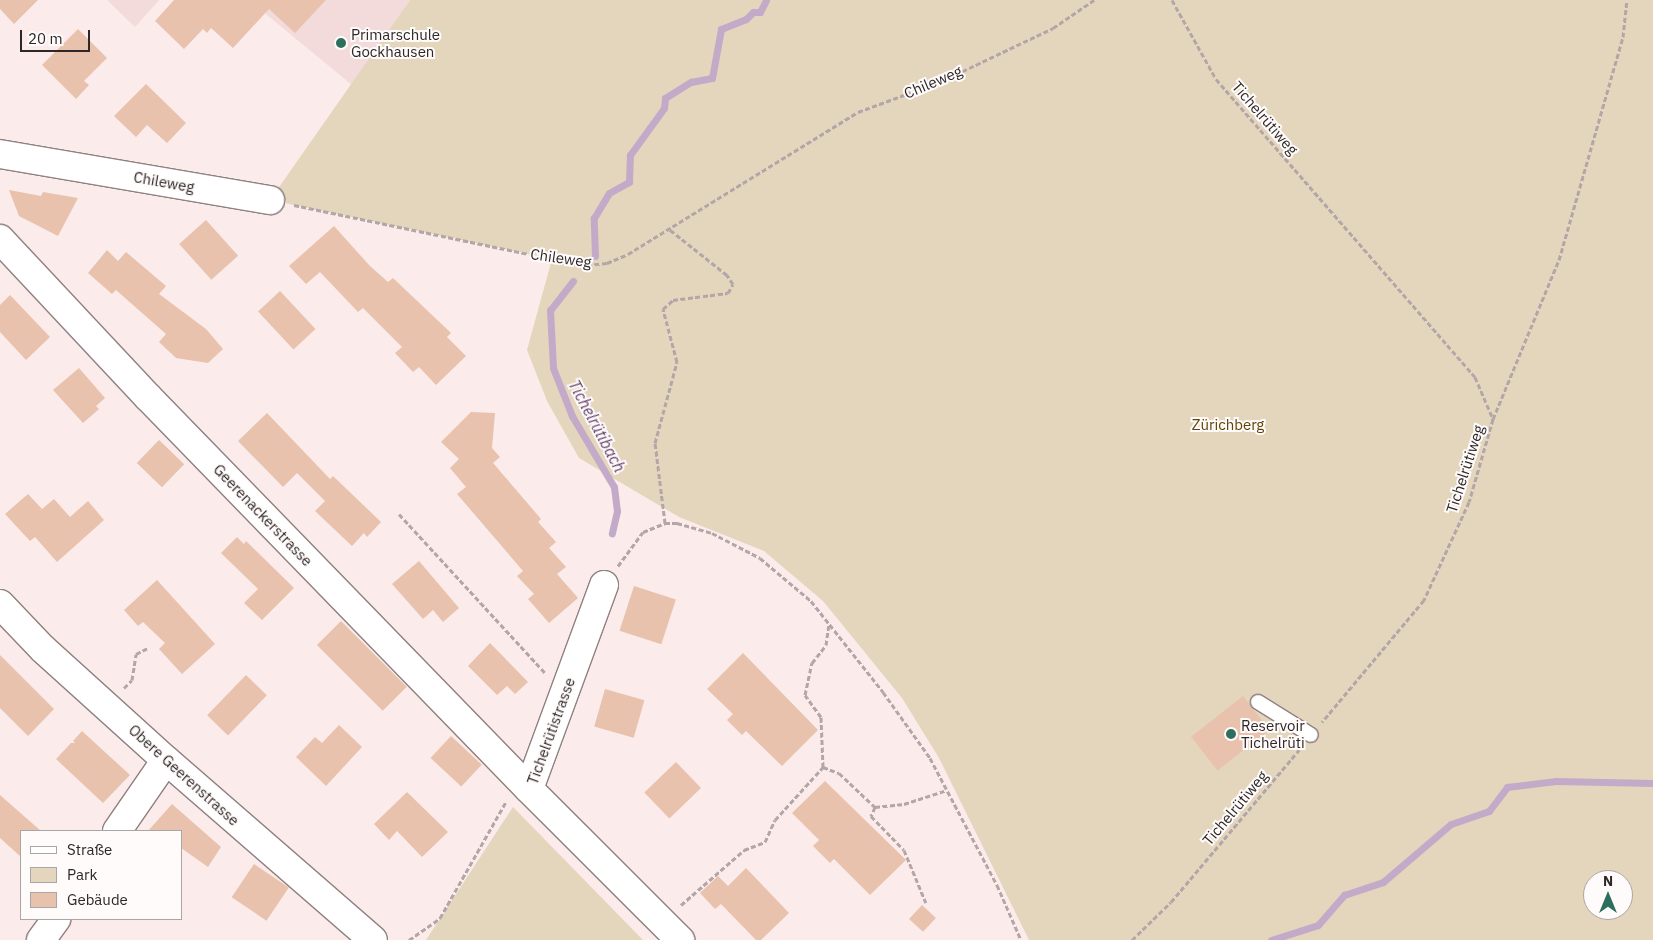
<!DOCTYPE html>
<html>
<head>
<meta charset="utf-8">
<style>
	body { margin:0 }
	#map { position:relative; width:1653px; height:940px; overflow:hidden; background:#fbebea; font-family:"IBM Plex Sans",sans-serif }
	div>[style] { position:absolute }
	.built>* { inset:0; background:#f2dbda }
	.green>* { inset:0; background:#e4d6bd }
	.stream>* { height:7px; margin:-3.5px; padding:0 3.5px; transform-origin:3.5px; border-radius:3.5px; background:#c4aac9 }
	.building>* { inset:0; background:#e8c2ad; transform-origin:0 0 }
	.path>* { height:3px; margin-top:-1.5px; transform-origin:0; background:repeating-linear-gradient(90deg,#b3a6a6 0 5px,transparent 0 7.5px) }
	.roads { filter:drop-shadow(1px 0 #8f8180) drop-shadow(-1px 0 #8f8180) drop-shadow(0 1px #8f8180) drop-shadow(0 -1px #8f8180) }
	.lane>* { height:14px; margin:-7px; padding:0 7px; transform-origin:7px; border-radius:7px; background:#fff }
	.street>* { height:28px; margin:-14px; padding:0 14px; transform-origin:14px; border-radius:14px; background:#fff }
	.dots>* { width:14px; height:14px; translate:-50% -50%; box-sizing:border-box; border:2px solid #fffbfb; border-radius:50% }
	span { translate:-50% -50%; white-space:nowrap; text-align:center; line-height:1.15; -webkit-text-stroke:4px #fffbfb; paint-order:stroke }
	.poi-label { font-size:15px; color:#2d2727 }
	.left { translate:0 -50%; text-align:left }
	.street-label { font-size:15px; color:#2d2727 }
	.park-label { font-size:15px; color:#5e4302 }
	.water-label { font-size:16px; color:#65426d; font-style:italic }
	.legend { position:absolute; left:20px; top:830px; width:162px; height:90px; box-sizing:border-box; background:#fffbfb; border:1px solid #aba6a6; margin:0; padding:6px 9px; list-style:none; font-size:15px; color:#2d2727 }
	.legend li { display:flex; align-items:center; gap:10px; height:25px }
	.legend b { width:25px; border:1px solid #aba6a6 }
	.north { position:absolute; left:1583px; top:870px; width:50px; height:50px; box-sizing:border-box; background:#fffbfb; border:1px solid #aba6a6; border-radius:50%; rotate:0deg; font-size:14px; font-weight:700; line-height:20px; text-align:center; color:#2d2727 }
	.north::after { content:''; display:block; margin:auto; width:18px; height:22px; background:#2d6e5c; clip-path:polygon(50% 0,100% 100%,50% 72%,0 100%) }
	.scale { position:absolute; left:20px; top:30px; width:70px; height:22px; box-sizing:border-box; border:2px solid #2d2727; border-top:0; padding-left:6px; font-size:15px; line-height:18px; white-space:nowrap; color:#2d2727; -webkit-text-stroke:4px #fffbfb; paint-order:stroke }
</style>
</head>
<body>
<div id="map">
	<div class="built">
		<i style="clip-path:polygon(107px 0,159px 0,135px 27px)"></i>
		<i style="clip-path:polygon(249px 0,410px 0,352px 85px)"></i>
	</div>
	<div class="green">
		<i style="clip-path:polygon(evenodd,410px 0,1653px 0,1653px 940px,1029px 940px,939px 758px,902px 698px,823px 601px,764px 551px,679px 517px,579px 458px,547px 401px,527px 350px,552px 259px,270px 200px,410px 0,1593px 880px,1623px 880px,1623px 910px,1593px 910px,1593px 880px)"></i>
		<i style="clip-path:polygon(513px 807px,643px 940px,426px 940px)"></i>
	</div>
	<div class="stream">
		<i style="left:595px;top:256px;width:38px;rotate:-92deg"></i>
		<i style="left:594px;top:218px;width:29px;rotate:-59deg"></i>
		<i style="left:609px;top:193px;width:23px;rotate:-29deg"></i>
		<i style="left:629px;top:182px;width:27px;rotate:-88deg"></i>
		<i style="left:630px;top:155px;width:58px;rotate:-54.1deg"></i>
		<i style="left:664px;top:108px;width:10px;rotate:-84deg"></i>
		<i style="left:665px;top:98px;width:31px;rotate:-32deg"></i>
		<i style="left:691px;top:82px;width:21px;rotate:-11deg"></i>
		<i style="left:712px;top:78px;width:50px;rotate:-79.6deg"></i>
		<i style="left:721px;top:29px;width:27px;rotate:-22deg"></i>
		<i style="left:746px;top:19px;width:10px;rotate:-45deg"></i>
		<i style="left:753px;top:12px;width:7px"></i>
		<i style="left:760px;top:12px;width:13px;rotate:-63deg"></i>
		<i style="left:573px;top:281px;width:37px;rotate:128deg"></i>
		<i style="left:550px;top:310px;width:58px;rotate:87deg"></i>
		<i style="left:553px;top:368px;width:52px;rotate:68.4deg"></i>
		<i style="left:572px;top:416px;width:82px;rotate:59.4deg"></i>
		<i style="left:614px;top:487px;width:24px;rotate:83deg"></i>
		<i style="left:617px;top:511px;width:23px;rotate:103deg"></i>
		<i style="left:1271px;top:940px;width:49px;rotate:-17.7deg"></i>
		<i style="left:1318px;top:925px;width:40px;rotate:-49deg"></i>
		<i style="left:1344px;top:895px;width:41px;rotate:-18.4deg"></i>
		<i style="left:1383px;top:882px;width:89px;rotate:-40.5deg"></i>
		<i style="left:1451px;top:824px;width:40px;rotate:-18.9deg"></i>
		<i style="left:1489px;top:811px;width:30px;rotate:-53deg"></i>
		<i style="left:1507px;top:787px;width:49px;rotate:-7deg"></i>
		<i style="left:1556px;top:781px;width:97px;rotate:1.2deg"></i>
	</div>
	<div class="building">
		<i style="clip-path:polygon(0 0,38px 0,14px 24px,0 9px)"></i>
		<i style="clip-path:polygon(174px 0,326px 0,295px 33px,269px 9px,233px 48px,211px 28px,207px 33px,203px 29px,184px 49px,155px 21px)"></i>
		<i style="clip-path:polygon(78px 29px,107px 58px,84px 81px,89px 85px,76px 99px,42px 65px)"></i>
		<i style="clip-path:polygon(146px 84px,186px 123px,167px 143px,147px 125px,136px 137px,114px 116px)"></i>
		<i style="clip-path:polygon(9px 190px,41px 196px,43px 192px,78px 198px,58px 236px,19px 216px)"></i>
		<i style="left:206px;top:220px;width:48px;height:36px;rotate:48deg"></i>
		<i style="clip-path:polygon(334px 226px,369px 265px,388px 282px,393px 278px,451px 333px,447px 337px,466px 356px,436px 385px,419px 367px,413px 372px,395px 353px,402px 347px,363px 308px,358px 312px,320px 272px,306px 284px,289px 266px)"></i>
		<i style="clip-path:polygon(107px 250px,118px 261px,126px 252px,166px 286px,159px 294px,206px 329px,223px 349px,208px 363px,176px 358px,159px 342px,166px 334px,116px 290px,112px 294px,88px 273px)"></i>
		<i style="left:280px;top:291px;width:52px;height:30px;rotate:47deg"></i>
		<i style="clip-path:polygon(10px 295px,50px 337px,26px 360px,0 332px,0 305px)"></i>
		<i style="clip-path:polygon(79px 368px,105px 398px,96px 406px,99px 409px,83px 423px,53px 390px)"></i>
		<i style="clip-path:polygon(471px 412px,495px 413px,492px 448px,500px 457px,493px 463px,541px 519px,538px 522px,556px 542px,549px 548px,566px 567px,557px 574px,578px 598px,549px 623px,528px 599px,534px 594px,517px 576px,523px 571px,457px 494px,466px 487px,450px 468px,459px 459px,441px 442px)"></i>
		<i style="clip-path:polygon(267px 413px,330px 479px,333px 476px,381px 522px,367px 537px,364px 533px,352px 546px,315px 511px,325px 501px,297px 473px,283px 487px,238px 441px)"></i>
		<i style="left:159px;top:440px;width:35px;height:32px;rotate:44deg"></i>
		<i style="clip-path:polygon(28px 494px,42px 509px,54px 499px,70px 517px,88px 501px,104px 520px,57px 562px,35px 537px,30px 541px,5px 514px)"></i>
		<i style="clip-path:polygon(237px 537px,244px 544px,246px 541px,294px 588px,262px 620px,244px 603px,258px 589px,221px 553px)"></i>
		<i style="clip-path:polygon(419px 561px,459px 608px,443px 622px,433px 610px,423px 619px,392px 584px)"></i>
		<i style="clip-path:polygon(157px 580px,215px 644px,182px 674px,159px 649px,165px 643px,143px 622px,138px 626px,124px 610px)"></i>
		<i style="left:634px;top:586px;width:44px;height:47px;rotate:18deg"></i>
		<i style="left:341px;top:621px;width:93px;height:34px;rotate:45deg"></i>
		<i style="clip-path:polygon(490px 643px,528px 682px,515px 694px,507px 686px,497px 695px,468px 666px)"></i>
		<i style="clip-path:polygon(743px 653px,818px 730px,782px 766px,746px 731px,742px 735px,727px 720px,733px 714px,707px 689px)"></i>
		<i style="clip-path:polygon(0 655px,54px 709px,28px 736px,0 708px)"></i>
		<i style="left:246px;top:675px;width:29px;height:56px;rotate:44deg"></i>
		<i style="left:605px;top:689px;width:41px;height:39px;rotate:16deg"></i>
		<i style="left:1243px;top:696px;width:43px;height:66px;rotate:52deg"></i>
		<i style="clip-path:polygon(339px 725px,362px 747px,326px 786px,296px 757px,315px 737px,322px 743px)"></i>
		<i style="clip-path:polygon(82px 731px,130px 775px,103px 803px,56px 759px,71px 743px,75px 743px,73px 741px)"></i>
		<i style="left:451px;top:736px;width:42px;height:30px;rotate:43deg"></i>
		<i style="left:676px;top:762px;width:36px;height:44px;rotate:46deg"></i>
		<i style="clip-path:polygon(825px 781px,906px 860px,870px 895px,834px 859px,830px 863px,813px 846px,819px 840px,792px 813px)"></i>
		<i style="clip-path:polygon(407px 792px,448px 832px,422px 857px,397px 831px,389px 840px,374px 824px)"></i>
		<i style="clip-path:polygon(0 795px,41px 831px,21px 831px,21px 857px,0 838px)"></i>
		<i style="clip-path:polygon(172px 804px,221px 847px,208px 867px,181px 848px,181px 831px,148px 831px)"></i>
		<i style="left:254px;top:864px;width:42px;height:40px;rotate:34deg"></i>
		<i style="clip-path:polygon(746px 868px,789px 913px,761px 940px,756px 940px,721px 904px,715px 909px,700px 893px,718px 876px,728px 886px)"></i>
		<i style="left:922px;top:905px;width:19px;height:19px;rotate:43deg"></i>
	</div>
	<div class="path">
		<i style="left:1172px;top:0;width:90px;rotate:60.9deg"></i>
		<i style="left:1216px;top:79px;width:395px;rotate:49deg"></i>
		<i style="left:1475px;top:377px;width:46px;rotate:66.8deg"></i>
		<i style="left:1493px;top:419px;width:86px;rotate:106.1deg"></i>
		<i style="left:1469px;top:502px;width:108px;rotate:114.7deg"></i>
		<i style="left:1424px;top:600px;width:159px;rotate:129.9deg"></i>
		<i style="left:294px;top:205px;width:264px;rotate:11.8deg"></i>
		<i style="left:552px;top:259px;width:36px;rotate:10deg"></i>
		<i style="left:587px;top:265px;width:20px;rotate:-6deg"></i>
		<i style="left:607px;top:263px;width:23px;rotate:-23deg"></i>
		<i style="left:628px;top:254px;width:270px;rotate:-31.7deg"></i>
		<i style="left:858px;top:112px;width:90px;rotate:-20.3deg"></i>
		<i style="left:942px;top:81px;width:123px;rotate:-25.5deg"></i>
		<i style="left:1053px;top:28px;width:50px;rotate:-34.3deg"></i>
		<i style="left:1493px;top:419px;width:172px;rotate:-67.5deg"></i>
		<i style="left:1559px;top:260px;width:232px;rotate:-74deg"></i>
		<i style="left:1623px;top:37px;width:37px;rotate:-84deg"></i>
		<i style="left:399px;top:514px;width:216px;rotate:47.4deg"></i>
		<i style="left:665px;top:523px;width:81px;rotate:-97.1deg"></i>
		<i style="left:655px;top:443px;width:84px;rotate:-74.8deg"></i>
		<i style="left:677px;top:362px;width:55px;rotate:-104.8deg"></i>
		<i style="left:663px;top:309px;width:13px;rotate:-42deg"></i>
		<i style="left:673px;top:300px;width:55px;rotate:-7.3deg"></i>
		<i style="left:728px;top:293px;width:10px;rotate:-61deg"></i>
		<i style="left:733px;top:284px;width:11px;rotate:-124deg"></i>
		<i style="left:727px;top:275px;width:74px;rotate:-141.6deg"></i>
		<i style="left:618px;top:566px;width:42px;rotate:-53.7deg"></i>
		<i style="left:643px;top:532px;width:24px;rotate:-22deg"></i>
		<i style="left:665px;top:523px;width:12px"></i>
		<i style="left:677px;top:523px;width:36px;rotate:16deg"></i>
		<i style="left:712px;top:533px;width:54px;rotate:27.5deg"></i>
		<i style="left:760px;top:558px;width:67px;rotate:40.1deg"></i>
		<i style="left:811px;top:601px;width:116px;rotate:51.6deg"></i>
		<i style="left:883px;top:692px;width:81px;rotate:54.5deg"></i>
		<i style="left:930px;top:758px;width:144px;rotate:62.2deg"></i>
		<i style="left:997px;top:885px;width:60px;rotate:66.4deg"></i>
		<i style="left:124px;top:688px;width:11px;rotate:-45deg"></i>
		<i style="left:132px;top:680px;width:26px;rotate:-81deg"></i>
		<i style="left:136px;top:654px;width:13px;rotate:-27deg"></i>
		<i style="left:823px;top:767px;width:50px;rotate:-92.3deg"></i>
		<i style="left:821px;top:717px;width:27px;rotate:-126deg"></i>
		<i style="left:805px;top:695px;width:33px;rotate:-78deg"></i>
		<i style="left:812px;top:663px;width:23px;rotate:-52deg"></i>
		<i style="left:826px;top:645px;width:21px;rotate:-82deg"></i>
		<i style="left:875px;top:807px;width:10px;rotate:114deg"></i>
		<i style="left:871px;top:816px;width:47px;rotate:45.9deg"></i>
		<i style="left:904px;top:850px;width:57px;rotate:67.5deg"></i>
		<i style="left:681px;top:905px;width:84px;rotate:-41.1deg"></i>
		<i style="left:744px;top:850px;width:22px;rotate:-21deg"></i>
		<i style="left:765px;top:842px;width:24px;rotate:-66deg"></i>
		<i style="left:775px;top:820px;width:72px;rotate:-47.8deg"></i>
		<i style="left:823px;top:767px;width:17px;rotate:21deg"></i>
		<i style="left:839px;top:773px;width:50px;rotate:43.4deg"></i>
		<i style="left:875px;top:807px;width:29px;rotate:-6deg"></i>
		<i style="left:904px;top:804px;width:45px;rotate:-18deg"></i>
		<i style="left:409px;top:940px;width:38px;rotate:-35deg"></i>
		<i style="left:440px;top:918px;width:133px;rotate:-60.4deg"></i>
		<i style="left:1132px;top:940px;width:54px;rotate:-44.3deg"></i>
		<i style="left:1171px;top:902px;width:199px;rotate:-49.9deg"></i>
	</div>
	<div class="roads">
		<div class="lane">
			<i style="left:1258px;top:702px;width:62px;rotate:31.9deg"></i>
		</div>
		<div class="street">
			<i style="left:0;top:154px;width:274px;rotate:9.7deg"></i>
			<i style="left:0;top:239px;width:216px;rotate:46.9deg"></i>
			<i style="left:148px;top:397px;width:547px;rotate:45.82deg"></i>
			<i style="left:604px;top:585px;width:217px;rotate:110.2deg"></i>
			<i style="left:529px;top:789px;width:214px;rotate:45deg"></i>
			<i style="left:0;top:604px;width:62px;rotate:46.3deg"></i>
			<i style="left:43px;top:649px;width:166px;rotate:42.1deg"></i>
			<i style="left:166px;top:760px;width:274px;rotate:41deg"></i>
			<i style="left:117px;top:831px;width:86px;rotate:-55.4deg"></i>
			<i style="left:41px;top:940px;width:26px;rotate:-54deg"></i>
		</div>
	</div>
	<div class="dots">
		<i style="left:341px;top:43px;background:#2d6e5c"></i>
		<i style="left:1231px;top:734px;background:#2d6e5c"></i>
	</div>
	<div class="poi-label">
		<span class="left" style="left:351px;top:43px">Primarschule<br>Gockhausen</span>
		<span class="left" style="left:1241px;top:734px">Reservoir<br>Tichelrüti</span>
	</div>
	<div class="street-label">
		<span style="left:933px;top:82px;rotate:-23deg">Chileweg</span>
		<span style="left:1265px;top:118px;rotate:49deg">Tichelrütiweg</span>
		<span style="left:164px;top:182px;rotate:10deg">Chileweg</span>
		<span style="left:561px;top:258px;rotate:8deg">Chileweg</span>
		<span style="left:1465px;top:469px;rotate:-72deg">Tichelrütiweg</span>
		<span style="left:263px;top:515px;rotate:46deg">Geerenackerstrasse</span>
		<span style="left:551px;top:731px;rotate:-70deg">Tichelrütistrasse</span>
		<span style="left:184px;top:775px;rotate:42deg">Obere Geerenstrasse</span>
		<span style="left:1235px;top:808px;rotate:-50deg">Tichelrütiweg</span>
	</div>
	<div class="park-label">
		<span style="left:1228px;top:425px">Zürichberg</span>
	</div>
	<div class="water-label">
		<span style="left:597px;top:426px;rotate:62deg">Tichelrütibach</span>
	</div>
	<ul class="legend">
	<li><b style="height:6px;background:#fff"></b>Straße</li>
	<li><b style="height:14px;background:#e4d6bd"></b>Park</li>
	<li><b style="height:14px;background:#e8c2ad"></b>Gebäude</li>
	</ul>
	<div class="north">N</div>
	<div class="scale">20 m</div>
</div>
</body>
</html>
